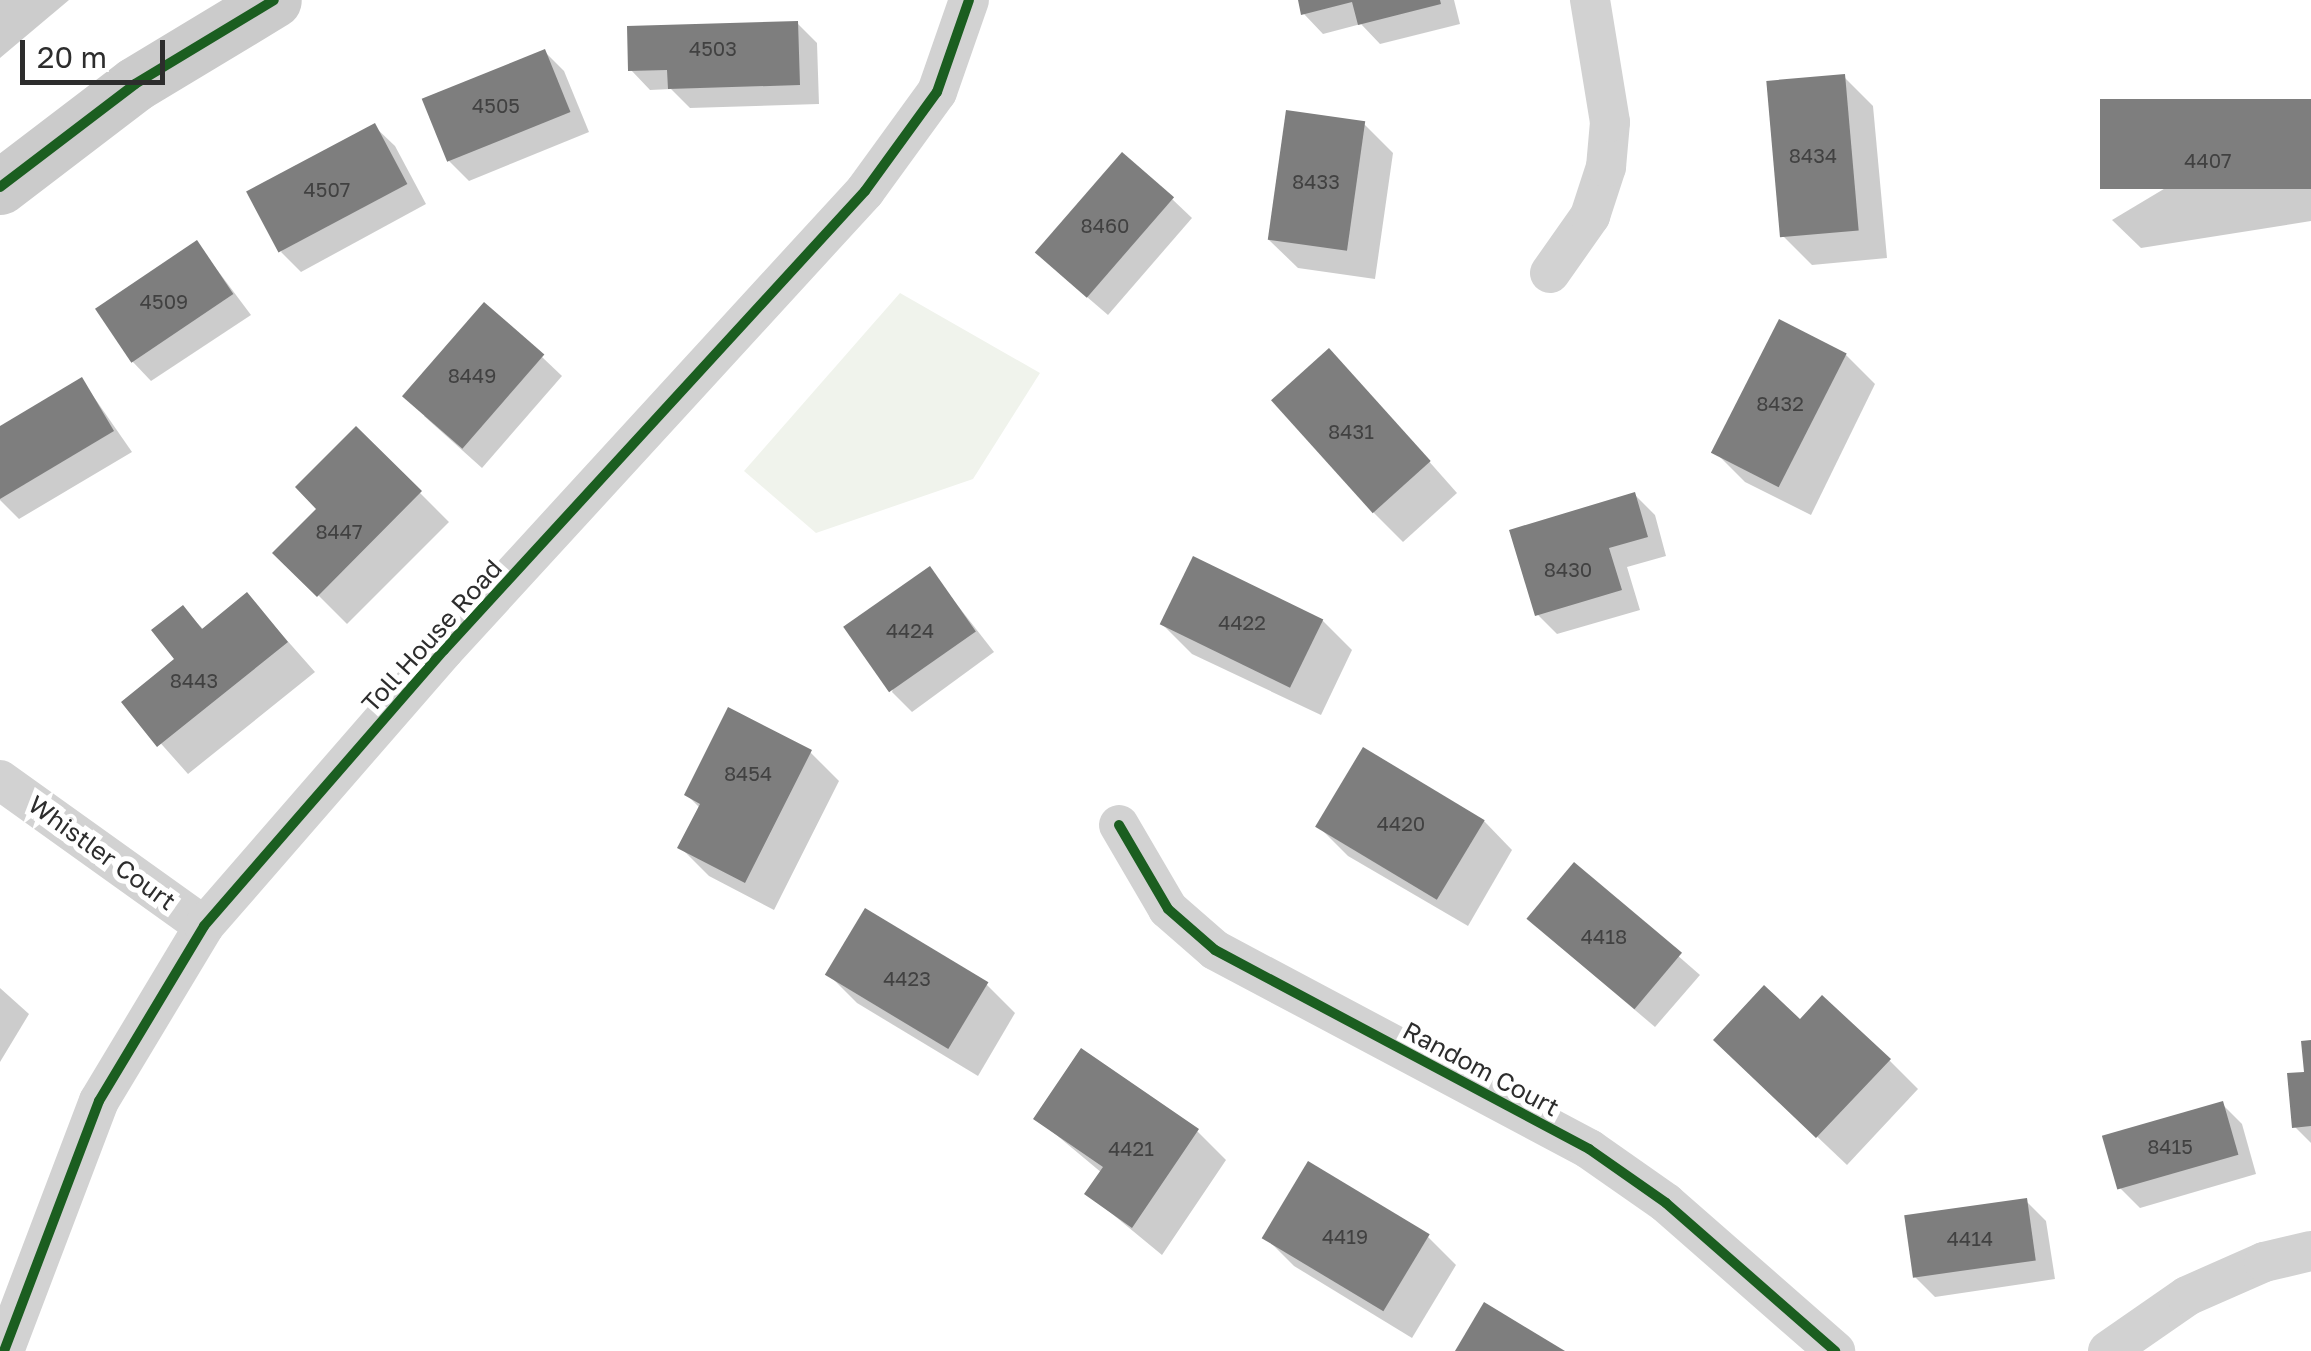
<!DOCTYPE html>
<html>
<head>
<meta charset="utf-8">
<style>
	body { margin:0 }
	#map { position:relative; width:2311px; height:1351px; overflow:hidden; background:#fff; font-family:"Golos Text",sans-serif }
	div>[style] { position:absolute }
	.green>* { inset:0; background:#f0f3ec }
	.shadow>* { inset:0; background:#0003 }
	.building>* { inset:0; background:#7e7e7e; transform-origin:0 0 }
	.street>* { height:40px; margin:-20px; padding:0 20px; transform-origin:20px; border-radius:20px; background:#d2d2d2 }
	.secondary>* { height:55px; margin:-27.5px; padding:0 27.5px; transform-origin:27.5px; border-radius:27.5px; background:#cbcbcb }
	.cycleway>* { height:10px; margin:-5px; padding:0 5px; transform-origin:5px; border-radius:5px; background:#1b5e20 }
	span { translate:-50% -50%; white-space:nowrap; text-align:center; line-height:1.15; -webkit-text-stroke:10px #fff; paint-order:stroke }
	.number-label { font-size:20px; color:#414141 }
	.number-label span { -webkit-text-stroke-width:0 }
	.street-label { font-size:25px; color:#2d2d2d }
	.scale { position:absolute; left:20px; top:40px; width:145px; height:45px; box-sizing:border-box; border:5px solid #2d2d2d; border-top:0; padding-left:12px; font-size:30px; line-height:35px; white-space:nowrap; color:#2d2d2d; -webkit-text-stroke:8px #fff; paint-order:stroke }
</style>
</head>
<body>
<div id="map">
	<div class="green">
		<i style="clip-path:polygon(900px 293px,1040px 373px,973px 479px,816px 533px,744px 471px)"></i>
	</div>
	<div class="shadow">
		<i style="clip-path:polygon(0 0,69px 0,0 58px)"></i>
		<i style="clip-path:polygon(1300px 0,1454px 0,1460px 24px,1380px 44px,1361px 24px,1323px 34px,1304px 14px)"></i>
		<i style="clip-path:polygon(797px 23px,817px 43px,819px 104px,690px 108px,671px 89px,650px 90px,631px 70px)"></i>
		<i style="clip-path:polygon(544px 51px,564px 71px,589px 132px,469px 181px,449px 161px)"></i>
		<i style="clip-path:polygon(1844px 77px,1873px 106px,1887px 258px,1812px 265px,1783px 236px)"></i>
		<i style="clip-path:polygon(2311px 101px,2311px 221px,2141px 248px,2112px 220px)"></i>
		<i style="clip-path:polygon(1364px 124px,1393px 153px,1375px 279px,1298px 268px,1269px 240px)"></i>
		<i style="clip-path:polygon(375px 127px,395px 146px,426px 204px,301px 272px,281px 252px)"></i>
		<i style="clip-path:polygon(1172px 199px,1192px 218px,1108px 315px,1058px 272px)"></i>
		<i style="clip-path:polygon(197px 243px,251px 315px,151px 381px,132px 361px)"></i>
		<i style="clip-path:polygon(1846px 355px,1875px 384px,1811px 515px,1745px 482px,1716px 453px)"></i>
		<i style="clip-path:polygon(542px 357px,562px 376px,482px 468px,424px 416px)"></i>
		<i style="clip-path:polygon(82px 380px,132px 452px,19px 519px,0 500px,0 429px)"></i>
		<i style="clip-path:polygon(1357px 380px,1457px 493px,1403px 542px,1374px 513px)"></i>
		<i style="clip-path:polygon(356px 429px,449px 522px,347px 624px,276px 553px,320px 509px)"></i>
		<i style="clip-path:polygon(1635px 495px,1655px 515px,1666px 556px,1627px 567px,1640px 610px,1557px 634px,1537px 614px)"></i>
		<i style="clip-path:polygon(930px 570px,994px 652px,912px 712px,892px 692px)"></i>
		<i style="clip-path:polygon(247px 595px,315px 672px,188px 774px,124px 702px,177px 659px,182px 608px,204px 630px)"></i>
		<i style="clip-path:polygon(1323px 621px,1352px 650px,1321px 715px,1192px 654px,1163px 625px)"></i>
		<i style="clip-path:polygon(810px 752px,839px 781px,774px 910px,709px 876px,680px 847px,700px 808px,687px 795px)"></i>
		<i style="clip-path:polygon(1484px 821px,1512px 850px,1468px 926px,1348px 856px,1319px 827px)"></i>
		<i style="clip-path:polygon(1575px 866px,1700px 975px,1655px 1027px,1550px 938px)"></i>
		<i style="clip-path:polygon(828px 974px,986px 984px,1015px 1013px,978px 1076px,857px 1003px)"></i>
		<i style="clip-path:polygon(0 988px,29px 1014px,0 1062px)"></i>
		<i style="clip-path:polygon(1800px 1023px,1889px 1060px,1918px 1089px,1847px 1165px,1745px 1068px)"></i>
		<i style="clip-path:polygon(2311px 1042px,2311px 1143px,2294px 1126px)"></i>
		<i style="clip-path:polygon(2222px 1104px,2242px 1124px,2256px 1174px,2140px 1208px,2120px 1188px)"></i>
		<i style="clip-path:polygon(1036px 1118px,1197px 1131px,1226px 1160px,1162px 1255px,1088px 1194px,1102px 1173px)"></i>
		<i style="clip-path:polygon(2026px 1201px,2046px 1221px,2055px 1279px,1935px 1297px,1915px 1277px)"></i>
		<i style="clip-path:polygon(1427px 1236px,1456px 1265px,1412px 1338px,1294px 1266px,1265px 1237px)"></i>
	</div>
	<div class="building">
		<i style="clip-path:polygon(1298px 0,1440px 0,1441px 4px,1358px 25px,1352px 2px,1301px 15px)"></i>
		<i style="clip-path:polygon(798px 21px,800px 85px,668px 89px,667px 70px,628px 71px,627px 26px)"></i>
		<i style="left:545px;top:49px;width:68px;height:133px;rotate:68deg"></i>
		<i style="left:1845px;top:74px;width:157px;height:79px;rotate:85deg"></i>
		<i style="left:2311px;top:99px;width:90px;height:211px;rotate:90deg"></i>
		<i style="left:1286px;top:110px;width:80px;height:131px;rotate:8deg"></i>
		<i style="left:375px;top:123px;width:69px;height:146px;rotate:62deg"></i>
		<i style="left:1122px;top:152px;width:69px;height:133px;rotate:41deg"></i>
		<i style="left:197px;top:240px;width:65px;height:123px;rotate:56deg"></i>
		<i style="left:484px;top:302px;width:80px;height:125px;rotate:41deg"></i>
		<i style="left:1779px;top:319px;width:76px;height:150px;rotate:27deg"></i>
		<i style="left:1329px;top:348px;width:152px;height:78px;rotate:48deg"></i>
		<i style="clip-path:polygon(82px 377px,114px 431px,0 499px,0 426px)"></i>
		<i style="clip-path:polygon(356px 426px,422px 491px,317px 597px,272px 553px,316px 509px,295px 487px)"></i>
		<i style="clip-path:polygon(1635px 492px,1648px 537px,1609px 548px,1622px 590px,1535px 616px,1509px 530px)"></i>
		<i style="left:1193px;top:556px;width:145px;height:76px;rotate:26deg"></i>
		<i style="left:930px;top:566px;width:80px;height:106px;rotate:55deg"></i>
		<i style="clip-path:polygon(247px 592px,288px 642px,157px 747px,121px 702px,174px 659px,151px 630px,183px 605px,202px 629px)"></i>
		<i style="clip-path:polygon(728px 707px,812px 750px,745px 883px,677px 848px,700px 804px,684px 795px)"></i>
		<i style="left:1363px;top:747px;width:142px;height:93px;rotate:31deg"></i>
		<i style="left:1574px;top:862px;width:141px;height:74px;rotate:40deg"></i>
		<i style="left:865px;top:908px;width:144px;height:78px;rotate:31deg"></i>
		<i style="clip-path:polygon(1764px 985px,1800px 1019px,1822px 995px,1891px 1059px,1816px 1138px,1713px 1040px)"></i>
		<i style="clip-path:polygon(2311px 1040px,2311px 1126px,2292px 1128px,2287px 1073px,2304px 1072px,2301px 1041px)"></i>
		<i style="clip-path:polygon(1081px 1048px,1199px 1129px,1132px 1228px,1084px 1194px,1103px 1167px,1033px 1119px)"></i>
		<i style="left:2223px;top:1101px;width:56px;height:126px;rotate:74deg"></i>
		<i style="left:1308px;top:1161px;width:142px;height:90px;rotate:31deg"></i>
		<i style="left:2027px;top:1198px;width:63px;height:124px;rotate:82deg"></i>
		<i style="clip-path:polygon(1484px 1302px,1565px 1351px,1455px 1351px)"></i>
	</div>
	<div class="street">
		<i style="left:1550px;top:273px;width:70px;rotate:-54.9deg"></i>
		<i style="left:1590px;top:216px;width:52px;rotate:-71.9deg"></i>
		<i style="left:1606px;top:167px;width:45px;rotate:-84.9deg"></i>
		<i style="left:1610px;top:122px;width:124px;rotate:-99.3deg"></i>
		<i style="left:0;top:780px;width:251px;rotate:35.6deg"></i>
		<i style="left:1119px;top:825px;width:97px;rotate:59.7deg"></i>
		<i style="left:1168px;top:909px;width:62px;rotate:41.1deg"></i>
		<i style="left:1215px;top:950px;width:424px;rotate:28deg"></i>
		<i style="left:1589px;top:1149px;width:94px;rotate:35deg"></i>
		<i style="left:1666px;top:1203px;width:225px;rotate:41.2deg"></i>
		<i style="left:4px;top:1351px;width:267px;rotate:-69.2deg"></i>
		<i style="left:99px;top:1101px;width:204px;rotate:-59deg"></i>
		<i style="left:204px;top:926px;width:366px;rotate:-49deg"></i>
		<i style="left:444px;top:650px;width:623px;rotate:-47.47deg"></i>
		<i style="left:865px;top:191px;width:122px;rotate:-54deg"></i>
		<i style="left:937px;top:92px;width:97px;rotate:-70.8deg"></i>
		<i style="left:2108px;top:1351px;width:96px;rotate:-34.8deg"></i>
		<i style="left:2187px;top:1296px;width:84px;rotate:-23.8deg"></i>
		<i style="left:2264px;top:1262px;width:48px;rotate:-13.2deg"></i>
	</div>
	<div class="secondary">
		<i style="left:0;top:187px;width:170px;rotate:-37.3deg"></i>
		<i style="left:135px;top:84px;width:162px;rotate:-31.1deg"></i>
	</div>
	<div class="cycleway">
		<i style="left:0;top:187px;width:170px;rotate:-37.3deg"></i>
		<i style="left:135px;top:84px;width:162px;rotate:-31.1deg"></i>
		<i style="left:1119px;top:825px;width:97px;rotate:59.7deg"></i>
		<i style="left:1168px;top:909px;width:62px;rotate:41.1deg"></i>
		<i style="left:1215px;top:950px;width:424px;rotate:28deg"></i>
		<i style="left:1589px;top:1149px;width:94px;rotate:35deg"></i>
		<i style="left:1666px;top:1203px;width:225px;rotate:41.2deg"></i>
		<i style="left:4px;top:1351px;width:267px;rotate:-69.2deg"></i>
		<i style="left:99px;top:1101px;width:204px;rotate:-59deg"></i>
		<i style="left:204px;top:926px;width:366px;rotate:-49deg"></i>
		<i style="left:444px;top:650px;width:623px;rotate:-47.47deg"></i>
		<i style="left:865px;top:191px;width:122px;rotate:-54deg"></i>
		<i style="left:937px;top:92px;width:97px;rotate:-70.8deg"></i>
	</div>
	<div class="number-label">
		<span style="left:713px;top:48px">4503</span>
		<span style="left:496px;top:105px">4505</span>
		<span style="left:1813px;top:155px">8434</span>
		<span style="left:2208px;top:160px">4407</span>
		<span style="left:1316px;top:181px">8433</span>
		<span style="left:327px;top:189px">4507</span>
		<span style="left:1105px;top:225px">8460</span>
		<span style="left:164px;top:301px">4509</span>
		<span style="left:472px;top:375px">8449</span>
		<span style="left:1780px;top:403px">8432</span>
		<span style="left:1351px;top:431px">8431</span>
		<span style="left:339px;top:531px">8447</span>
		<span style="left:1568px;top:569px">8430</span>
		<span style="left:1242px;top:622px">4422</span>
		<span style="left:910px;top:630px">4424</span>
		<span style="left:194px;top:680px">8443</span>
		<span style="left:748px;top:773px">8454</span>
		<span style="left:1401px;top:823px">4420</span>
		<span style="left:1604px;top:936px">4418</span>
		<span style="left:907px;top:978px">4423</span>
		<span style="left:2170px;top:1146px">8415</span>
		<span style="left:1131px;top:1148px">4421</span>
		<span style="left:1345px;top:1236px">4419</span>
		<span style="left:1970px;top:1238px">4414</span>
	</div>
	<div class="street-label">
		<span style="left:432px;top:636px;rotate:-48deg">Toll House Road</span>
		<span style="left:102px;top:853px;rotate:36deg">Whistler Court</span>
		<span style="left:1481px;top:1069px;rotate:28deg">Random Court</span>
	</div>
	<div class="scale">20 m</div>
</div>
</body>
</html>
